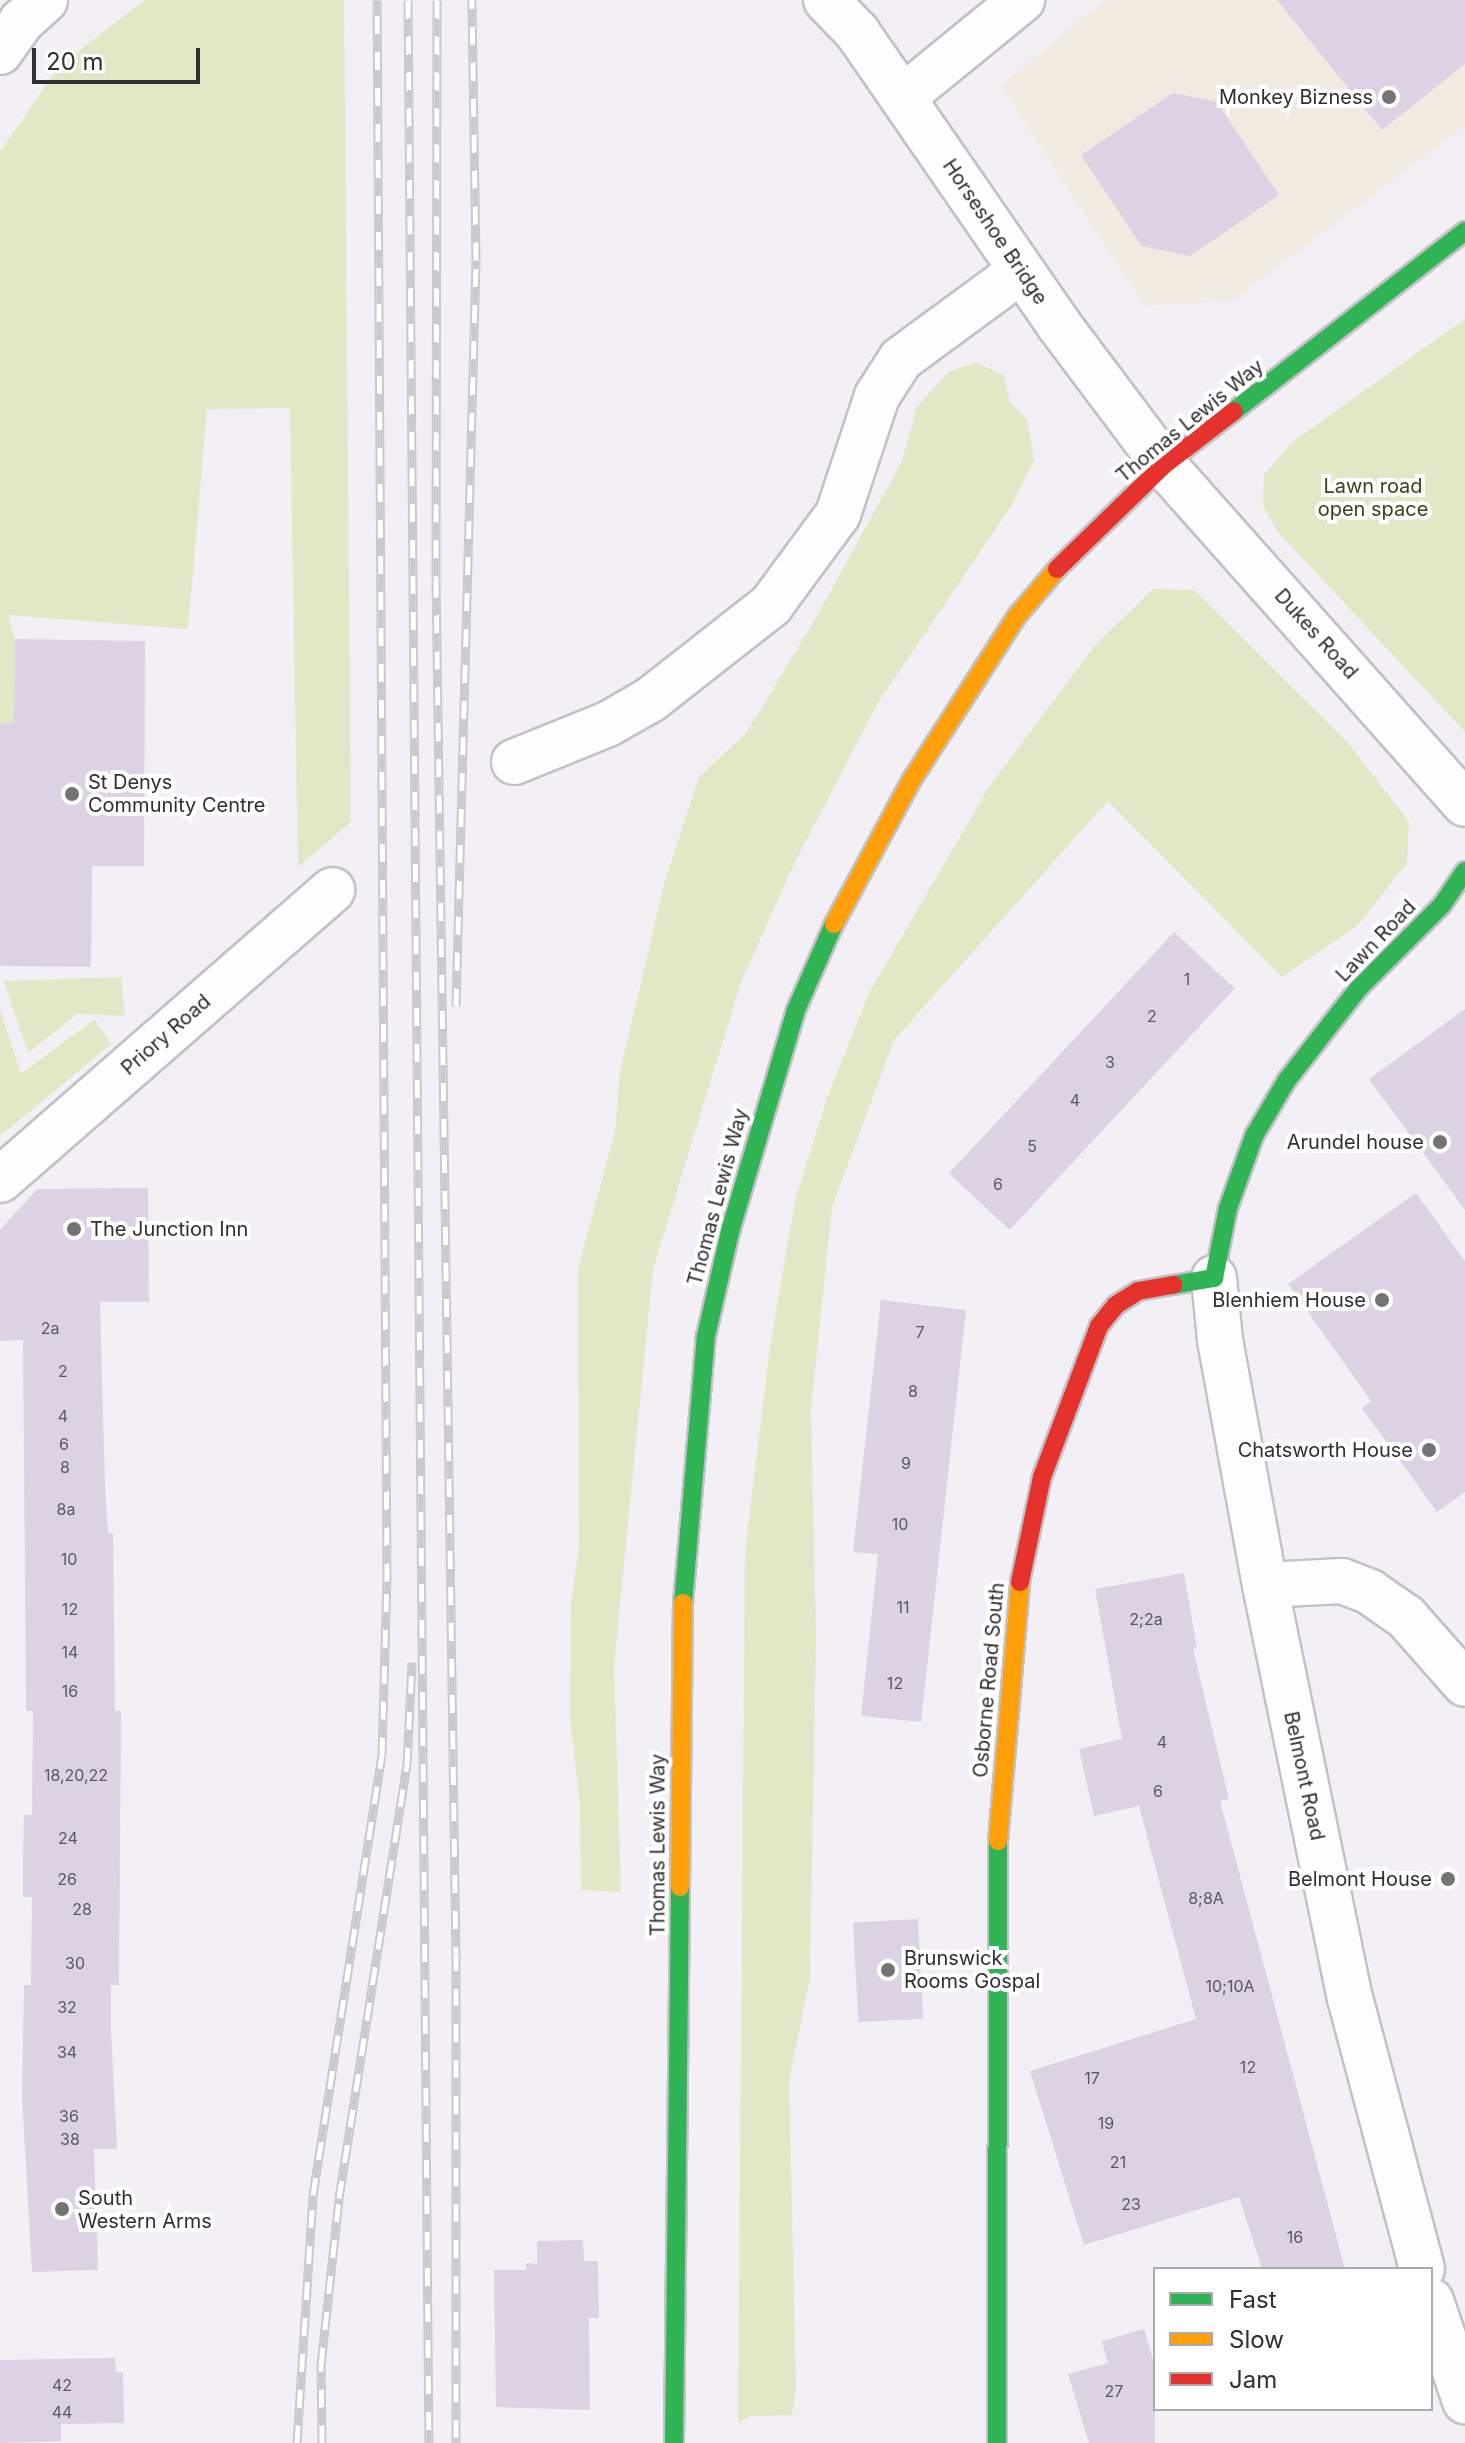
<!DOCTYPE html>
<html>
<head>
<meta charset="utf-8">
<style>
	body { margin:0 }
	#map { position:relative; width:1465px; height:2443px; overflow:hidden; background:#f2f0f4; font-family:Inter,sans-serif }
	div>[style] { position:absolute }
	.industrial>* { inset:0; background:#f1eae1 }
	.green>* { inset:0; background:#e2e7c5 }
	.building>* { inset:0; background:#ddd2e3; transform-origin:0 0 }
	.roads { filter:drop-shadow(2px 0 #c2c1c4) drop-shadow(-2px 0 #c2c1c4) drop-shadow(0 2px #c2c1c4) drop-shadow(0 -2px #c2c1c4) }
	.street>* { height:44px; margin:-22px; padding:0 22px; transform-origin:22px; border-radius:22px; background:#fdfdfd }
	.fast>* { height:18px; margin:-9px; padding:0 9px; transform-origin:9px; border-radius:9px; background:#30b455 }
	.slow>* { height:18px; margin:-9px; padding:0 9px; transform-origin:9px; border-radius:9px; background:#ff9f0a }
	.jam>* { height:18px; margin:-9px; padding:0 9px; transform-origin:9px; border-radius:9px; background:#e5322d }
	.rail>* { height:9px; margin-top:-4.5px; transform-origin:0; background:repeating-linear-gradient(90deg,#fff 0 18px,#cacacb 0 36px); box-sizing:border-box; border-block:2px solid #cacacb }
	.dots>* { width:22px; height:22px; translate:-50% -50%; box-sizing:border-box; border:4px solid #fff; border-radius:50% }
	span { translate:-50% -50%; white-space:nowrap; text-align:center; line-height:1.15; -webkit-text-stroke:8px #fff; paint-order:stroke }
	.number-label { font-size:16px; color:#5a575d }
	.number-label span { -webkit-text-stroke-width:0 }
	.poi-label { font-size:20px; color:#2f2e30 }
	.right { translate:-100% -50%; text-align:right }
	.left { translate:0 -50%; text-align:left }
	.street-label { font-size:20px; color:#2f2e30 }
	.park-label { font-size:20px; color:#3d4218 }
	.legend { position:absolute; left:1153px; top:2267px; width:280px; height:144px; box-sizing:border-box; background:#fff; border:2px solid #acabac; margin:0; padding:10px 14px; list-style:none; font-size:24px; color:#2f2e30 }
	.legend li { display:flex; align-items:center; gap:16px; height:40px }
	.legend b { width:40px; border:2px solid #acabac }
	.scale { position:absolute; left:32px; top:48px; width:168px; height:36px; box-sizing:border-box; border:4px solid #2f2e30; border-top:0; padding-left:10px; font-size:24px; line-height:28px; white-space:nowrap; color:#2f2e30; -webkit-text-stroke:6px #fff; paint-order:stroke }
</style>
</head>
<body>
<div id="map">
	<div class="industrial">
		<i style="clip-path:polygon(1104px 0,1465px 0,1465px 126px,1232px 301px,1145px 306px,1001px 86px)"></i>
	</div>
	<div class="green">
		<i style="clip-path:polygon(145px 0,344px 0,351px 822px,298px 867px,290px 408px,207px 409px,188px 629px,8px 615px,15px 639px,14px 723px,0 724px,0 152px,59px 66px)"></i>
		<i style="clip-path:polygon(1465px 319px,1465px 732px,1277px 531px,1263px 505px,1264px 475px,1291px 443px)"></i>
		<i style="clip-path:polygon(975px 362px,1003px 375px,1011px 404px,1027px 419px,1034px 460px,1011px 506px,879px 701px,794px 864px,741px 982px,653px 1269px,614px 1666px,621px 1892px,581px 1890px,580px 1804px,570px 1718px,571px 1603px,579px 1547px,578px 1269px,615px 1132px,620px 1072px,665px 881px,699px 777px,747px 732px,817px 616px,902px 461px,917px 407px,948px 372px)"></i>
		<i style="clip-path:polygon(1153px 589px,1194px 590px,1349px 744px,1409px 822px,1407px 863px,1357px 926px,1282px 977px,1108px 801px,894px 1040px,832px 1207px,811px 1409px,816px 1634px,810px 1978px,789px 2079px,796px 2389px,792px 2415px,751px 2416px,738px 2423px,745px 1552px,770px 1347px,795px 1201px,827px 1098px,869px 993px,989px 787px,1096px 644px)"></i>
		<i style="clip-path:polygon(121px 977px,125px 1016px,77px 1014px,28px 1053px,4px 981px)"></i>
		<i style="clip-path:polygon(0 1009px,21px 1074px,95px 1019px,111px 1044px,0 1136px)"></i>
	</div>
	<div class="building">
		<i style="clip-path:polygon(1277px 0,1465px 0,1465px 64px,1382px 130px)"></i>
		<i style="clip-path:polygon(1173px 93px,1217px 102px,1279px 195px,1190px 256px,1142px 246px,1081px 155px)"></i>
		<i style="clip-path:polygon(15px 639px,145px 641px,144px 866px,92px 866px,91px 967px,0 966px,0 723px,14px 723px)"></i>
		<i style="left:1174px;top:932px;width:83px;height:330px;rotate:43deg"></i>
		<i style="clip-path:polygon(1465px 1009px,1465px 1210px,1369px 1079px)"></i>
		<i style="clip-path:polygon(148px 1188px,149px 1302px,100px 1302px,105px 1486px,108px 1533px,113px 1533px,115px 1711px,121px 1711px,119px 1985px,111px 1985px,111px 2030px,117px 2149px,94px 2149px,98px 2270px,32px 2272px,22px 2097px,24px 1985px,31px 1985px,32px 1897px,23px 1897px,23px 1860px,24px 1815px,32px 1815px,33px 1711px,26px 1711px,23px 1340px,0 1341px,0 1230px,37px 1189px)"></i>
		<i style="clip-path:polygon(1416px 1193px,1465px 1261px,1465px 1492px,1437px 1512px,1362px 1408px,1371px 1401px,1288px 1284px)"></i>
		<i style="clip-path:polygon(881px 1300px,966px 1310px,921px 1722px,861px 1716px,878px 1554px,853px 1552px)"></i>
		<i style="clip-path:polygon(1184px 1573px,1197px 1648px,1193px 1649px,1229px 1799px,1220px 1801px,1345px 2269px,1262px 2269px,1239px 2197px,1084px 2245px,1030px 2071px,1196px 2019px,1139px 1806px,1094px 1816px,1079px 1749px,1122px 1739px,1095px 1589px)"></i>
		<i style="left:918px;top:1919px;width:100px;height:65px;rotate:87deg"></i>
		<i style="clip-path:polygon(583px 2240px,584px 2261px,598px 2261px,599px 2318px,589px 2318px,590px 2410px,496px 2407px,494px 2270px,526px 2270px,526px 2263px,537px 2264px,537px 2241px)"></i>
		<i style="clip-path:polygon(1144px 2329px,1155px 2367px,1155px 2443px,1089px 2443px,1068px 2374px,1108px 2363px,1102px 2341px)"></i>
		<i style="clip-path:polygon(115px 2358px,116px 2372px,123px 2372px,124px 2423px,61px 2424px,61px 2441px,0 2443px,0 2360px)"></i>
	</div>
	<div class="roads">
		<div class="street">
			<i style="left:826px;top:0;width:45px;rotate:45.9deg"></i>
			<i style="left:857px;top:32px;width:356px;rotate:55.4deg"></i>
			<i style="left:1059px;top:325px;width:175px;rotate:53.1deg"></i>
			<i style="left:1164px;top:465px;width:453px;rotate:48.4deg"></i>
			<i style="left:0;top:52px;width:38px;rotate:-55deg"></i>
			<i style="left:22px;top:21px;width:31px;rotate:-42deg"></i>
			<i style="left:903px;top:97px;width:154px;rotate:-39.2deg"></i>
			<i style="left:514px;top:762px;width:101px;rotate:-22deg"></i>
			<i style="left:608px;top:724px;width:48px;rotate:-29.7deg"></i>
			<i style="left:650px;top:700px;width:154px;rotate:-38.1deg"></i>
			<i style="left:771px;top:605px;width:113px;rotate:-53.6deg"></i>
			<i style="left:838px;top:514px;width:124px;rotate:-71.7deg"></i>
			<i style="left:877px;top:396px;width:44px;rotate:-57deg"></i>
			<i style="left:901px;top:359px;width:149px;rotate:-36.3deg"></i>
			<i style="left:0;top:1180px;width:441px;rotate:-41.1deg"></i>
			<i style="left:1214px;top:1278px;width:62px;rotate:84.5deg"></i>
			<i style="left:1220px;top:1340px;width:249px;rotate:79.6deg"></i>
			<i style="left:1265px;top:1585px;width:422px;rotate:78.4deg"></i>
			<i style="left:1350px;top:1998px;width:280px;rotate:75.1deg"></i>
			<i style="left:1265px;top:1585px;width:77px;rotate:-3deg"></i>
			<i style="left:1342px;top:1581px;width:30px;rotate:21deg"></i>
			<i style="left:1370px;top:1592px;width:44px;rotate:34.8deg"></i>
			<i style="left:1406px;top:1617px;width:89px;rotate:48.6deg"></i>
			<i style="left:1431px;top:2301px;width:106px;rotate:71.2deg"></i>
		</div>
		<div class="fast">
			<i style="left:1234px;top:411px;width:293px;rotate:-37.9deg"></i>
			<i style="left:1173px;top:1285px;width:42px;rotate:-9.7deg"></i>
			<i style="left:1214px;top:1278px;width:71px;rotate:-78.7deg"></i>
			<i style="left:1228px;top:1208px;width:77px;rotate:-70.1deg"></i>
			<i style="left:1254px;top:1136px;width:65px;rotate:-59.5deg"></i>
			<i style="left:1287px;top:1080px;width:115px;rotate:-52deg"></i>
			<i style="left:1358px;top:989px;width:119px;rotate:-45deg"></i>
			<i style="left:1442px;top:905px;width:41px;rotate:-55.9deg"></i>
			<i style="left:683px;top:1603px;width:268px;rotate:-85.1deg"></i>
			<i style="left:706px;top:1336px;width:111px;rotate:-77deg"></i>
			<i style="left:731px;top:1228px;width:227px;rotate:-73.4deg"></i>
			<i style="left:796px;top:1010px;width:94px;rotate:-66.2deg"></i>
			<i style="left:674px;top:2443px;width:556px;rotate:-89.38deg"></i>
			<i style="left:997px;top:2443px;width:602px;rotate:-89.9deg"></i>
		</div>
		<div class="slow">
			<i style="left:834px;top:924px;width:162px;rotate:-61.7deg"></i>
			<i style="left:911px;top:781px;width:196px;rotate:-57.3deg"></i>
			<i style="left:1017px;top:616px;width:62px;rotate:-49.6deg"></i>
			<i style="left:998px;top:1841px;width:260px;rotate:-85.1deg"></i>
			<i style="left:680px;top:1887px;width:284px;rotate:-89.4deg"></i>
		</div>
		<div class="jam">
			<i style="left:1057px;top:569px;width:149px;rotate:-44.2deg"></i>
			<i style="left:1164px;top:465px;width:88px;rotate:-37.6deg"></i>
			<i style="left:1020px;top:1582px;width:107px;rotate:-78.2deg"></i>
			<i style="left:1042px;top:1477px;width:161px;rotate:-69.3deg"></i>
			<i style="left:1099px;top:1326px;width:27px;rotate:-51deg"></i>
			<i style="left:1116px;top:1305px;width:26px;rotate:-32deg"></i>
			<i style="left:1138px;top:1291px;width:36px;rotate:-10deg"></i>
		</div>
	</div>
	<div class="rail">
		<i style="left:408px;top:0;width:2443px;rotate:89.51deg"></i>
		<i style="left:437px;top:0;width:579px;rotate:90.1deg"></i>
		<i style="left:436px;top:579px;width:1373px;rotate:89.17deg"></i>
		<i style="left:456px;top:1952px;width:491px;rotate:90deg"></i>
		<i style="left:456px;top:1006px;width:746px;rotate:-88.46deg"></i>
		<i style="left:476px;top:260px;width:260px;rotate:-90.9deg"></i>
		<i style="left:297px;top:2443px;width:249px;rotate:-86.3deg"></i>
		<i style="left:313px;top:2195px;width:445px;rotate:-81.1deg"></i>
		<i style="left:382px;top:1755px;width:174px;rotate:-88.4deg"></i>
		<i style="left:387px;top:1581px;width:1581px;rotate:-90.36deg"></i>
		<i style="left:322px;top:2443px;width:78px;rotate:-90.7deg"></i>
		<i style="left:321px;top:2365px;width:168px;rotate:-83.8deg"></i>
		<i style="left:339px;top:2198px;width:438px;rotate:-81.1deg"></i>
		<i style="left:407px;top:1765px;width:103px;rotate:-87.2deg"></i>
	</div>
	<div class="dots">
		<i style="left:1389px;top:97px;background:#737275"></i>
		<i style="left:72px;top:794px;background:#737275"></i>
		<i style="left:1440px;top:1142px;background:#737275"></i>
		<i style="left:74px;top:1229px;background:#737275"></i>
		<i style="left:1382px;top:1300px;background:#737275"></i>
		<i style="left:1429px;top:1450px;background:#737275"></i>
		<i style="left:1448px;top:1879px;background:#737275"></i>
		<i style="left:888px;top:1970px;background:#737275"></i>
		<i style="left:62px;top:2209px;background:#737275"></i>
	</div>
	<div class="number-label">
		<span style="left:1187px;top:979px">1</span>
		<span style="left:1152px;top:1016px">2</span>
		<span style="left:1110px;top:1062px">3</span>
		<span style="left:1075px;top:1100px">4</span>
		<span style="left:1032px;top:1146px">5</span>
		<span style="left:998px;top:1184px">6</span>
		<span style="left:50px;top:1328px">2a</span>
		<span style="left:920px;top:1332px">7</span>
		<span style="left:63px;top:1371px">2</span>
		<span style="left:913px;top:1391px">8</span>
		<span style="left:63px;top:1416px">4</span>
		<span style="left:64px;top:1444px">6</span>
		<span style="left:906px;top:1463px">9</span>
		<span style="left:65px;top:1467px">8</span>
		<span style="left:66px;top:1509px">8a</span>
		<span style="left:900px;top:1524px">10</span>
		<span style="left:69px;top:1559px">10</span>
		<span style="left:903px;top:1607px">11</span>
		<span style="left:70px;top:1609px">12</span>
		<span style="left:1146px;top:1619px">2;2a</span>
		<span style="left:70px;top:1652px">14</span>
		<span style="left:895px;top:1683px">12</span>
		<span style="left:70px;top:1691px">16</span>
		<span style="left:1162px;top:1742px">4</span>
		<span style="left:76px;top:1775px">18,20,22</span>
		<span style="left:1158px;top:1791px">6</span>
		<span style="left:68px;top:1838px">24</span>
		<span style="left:67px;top:1879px">26</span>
		<span style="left:1206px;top:1898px">8;8A</span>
		<span style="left:82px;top:1909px">28</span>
		<span style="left:75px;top:1963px">30</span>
		<span style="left:1230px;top:1986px">10;10A</span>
		<span style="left:67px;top:2007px">32</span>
		<span style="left:67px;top:2052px">34</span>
		<span style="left:1248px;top:2067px">12</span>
		<span style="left:1092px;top:2078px">17</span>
		<span style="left:69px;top:2116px">36</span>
		<span style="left:1106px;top:2123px">19</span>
		<span style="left:70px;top:2139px">38</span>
		<span style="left:1118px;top:2162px">21</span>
		<span style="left:1131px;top:2204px">23</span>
		<span style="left:1295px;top:2237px">16</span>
		<span style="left:62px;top:2385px">42</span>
		<span style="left:1114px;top:2391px">27</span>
		<span style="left:62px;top:2412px">44</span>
	</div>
	<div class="poi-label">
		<span class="right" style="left:1373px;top:97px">Monkey Bizness</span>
		<span class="left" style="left:88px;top:794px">St Denys<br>Community Centre</span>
		<span class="right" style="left:1424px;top:1142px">Arundel house</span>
		<span class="left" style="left:90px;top:1229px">The Junction Inn</span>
		<span class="right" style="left:1366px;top:1300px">Blenhiem House</span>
		<span class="right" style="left:1413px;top:1450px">Chatsworth House</span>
		<span class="right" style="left:1432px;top:1879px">Belmont House</span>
		<span class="left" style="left:904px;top:1970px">Brunswick<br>Rooms Gospal</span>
		<span class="left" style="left:78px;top:2210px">South<br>Western Arms</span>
	</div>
	<div class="street-label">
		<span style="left:995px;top:232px;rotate:56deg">Horseshoe Bridge</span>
		<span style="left:1190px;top:421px;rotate:-39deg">Thomas Lewis Way</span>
		<span style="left:1316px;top:634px;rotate:48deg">Dukes Road</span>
		<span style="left:1376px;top:941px;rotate:-46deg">Lawn Road</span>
		<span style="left:166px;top:1035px;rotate:-41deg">Priory Road</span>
		<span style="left:718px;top:1197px;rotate:-75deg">Thomas Lewis Way</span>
		<span style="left:989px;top:1680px;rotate:-85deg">Osborne Road South</span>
		<span style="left:1304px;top:1776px;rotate:78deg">Belmont Road</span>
		<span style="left:658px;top:1845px;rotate:-90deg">Thomas Lewis Way</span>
	</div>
	<div class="park-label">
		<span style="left:1373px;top:498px">Lawn road<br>open space</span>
	</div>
	<ul class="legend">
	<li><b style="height:10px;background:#30b455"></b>Fast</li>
	<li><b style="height:10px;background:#ff9f0a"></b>Slow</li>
	<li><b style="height:10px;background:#e5322d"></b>Jam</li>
	</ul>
	<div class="scale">20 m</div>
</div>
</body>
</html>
